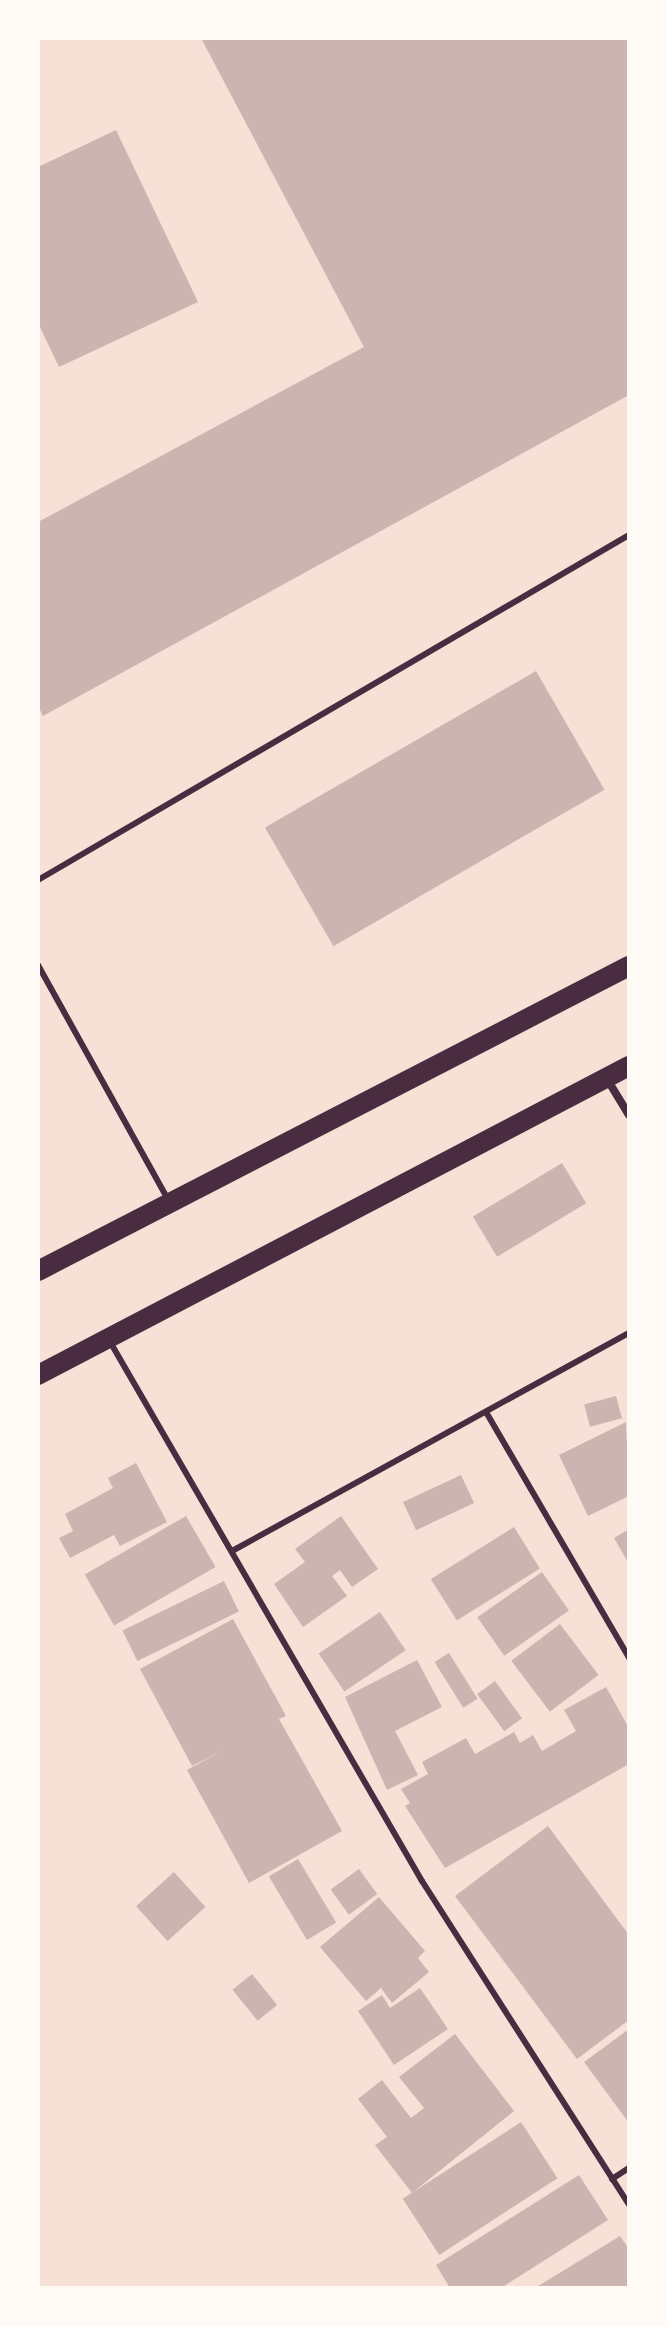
<!DOCTYPE html>
<html>
<head>
<meta charset="utf-8">
<style>
	body { margin:0 }
	#map { position:relative; width:667px; height:2326px; overflow:hidden; background:#f7e1d7; font-family:"Fira Sans Condensed",sans-serif }
	div>[style] { position:absolute }
	.building>* { inset:0; background:#ccb4b1; transform-origin:0 0 }
	.service>* { height:6px; margin:-3px; padding:0 3px; transform-origin:3px; border-radius:3px; background:#4a2c40 }
	.minor>* { height:8px; margin:-4px; padding:0 4px; transform-origin:4px; border-radius:4px; background:#4a2c40 }
	.primary>* { height:20px; margin:-10px; padding:0 10px; transform-origin:10px; border-radius:10px; background:#4a2c40 }
	span { translate:-50% -50%; white-space:nowrap; text-align:center; line-height:1.15; -webkit-text-stroke:7px #fffaf5; paint-order:stroke }
	.frame { position:absolute; inset:0; border:40px solid #fffaf5; pointer-events:none }
</style>
</head>
<body>
<div id="map">
	<div class="building">
		<i style="clip-path:polygon(201px 38px,629px 38px,629px 395px,43px 716px,38px 706px,38px 522px,364px 347px)"></i>
		<i style="clip-path:polygon(116px 130px,198px 302px,59px 367px,38px 323px,38px 167px)"></i>
		<i style="left:536px;top:671px;width:137px;height:313px;rotate:60deg"></i>
		<i style="left:562px;top:1163px;width:47px;height:104px;rotate:59deg"></i>
		<i style="left:616px;top:1396px;width:23px;height:33px;rotate:75deg"></i>
		<i style="clip-path:polygon(626px 1422px,629px 1496px,588px 1516px,559px 1455px)"></i>
		<i style="clip-path:polygon(136px 1463px,167px 1522px,120px 1546px,114px 1535px,70px 1558px,59px 1538px,73px 1531px,65px 1514px,113px 1488px,108px 1478px)"></i>
		<i style="left:461px;top:1475px;width:31px;height:64px;rotate:65deg"></i>
		<i style="left:186px;top:1516px;width:59px;height:117px;rotate:60deg"></i>
		<i style="clip-path:polygon(341px 1516px,378px 1569px,352px 1587px,340px 1570px,332px 1576px,347px 1596px,303px 1627px,274px 1584px,305px 1562px,295px 1549px)"></i>
		<i style="left:514px;top:1527px;width:49px;height:98px;rotate:58deg"></i>
		<i style="clip-path:polygon(629px 1529px,629px 1564px,614px 1538px)"></i>
		<i style="left:542px;top:1572px;width:47px;height:79px;rotate:55deg"></i>
		<i style="left:224px;top:1581px;width:34px;height:113px;rotate:64deg"></i>
		<i style="left:380px;top:1612px;width:46px;height:74px;rotate:56deg"></i>
		<i style="clip-path:polygon(233px 1619px,286px 1716px,279px 1719px,342px 1831px,249px 1883px,187px 1770px,223px 1750px,192px 1766px,140px 1669px)"></i>
		<i style="left:560px;top:1624px;width:64px;height:61px;rotate:53deg"></i>
		<i style="left:449px;top:1653px;width:54px;height:17px;rotate:58deg"></i>
		<i style="clip-path:polygon(417px 1660px,442px 1707px,395px 1731px,418px 1775px,387px 1790px,345px 1697px)"></i>
		<i style="left:495px;top:1681px;width:46px;height:22px;rotate:54deg"></i>
		<i style="clip-path:polygon(606px 1687px,629px 1728px,629px 1764px,445px 1868px,405px 1806px,410px 1803px,401px 1789px,428px 1774px,422px 1762px,466px 1738px,475px 1754px,514px 1732px,520px 1743px,533px 1735px,542px 1751px,576px 1731px,564px 1710px)"></i>
		<i style="clip-path:polygon(548px 1826px,629px 1935px,629px 2020px,577px 2059px,455px 1896px)"></i>
		<i style="left:298px;top:1859px;width:74px;height:34px;rotate:59deg"></i>
		<i style="left:359px;top:1869px;width:31px;height:35px;rotate:54deg"></i>
		<i style="left:174px;top:1872px;width:47px;height:51px;rotate:48deg"></i>
		<i style="clip-path:polygon(379px 1897px,425px 1951px,418px 1958px,429px 1972px,392px 2003px,381px 1988px,366px 2001px,320px 1947px)"></i>
		<i style="left:252px;top:1974px;width:40px;height:25px;rotate:51deg"></i>
		<i style="clip-path:polygon(420px 1988px,448px 2029px,394px 2065px,358px 2011px,382px 1995px,390px 2008px)"></i>
		<i style="clip-path:polygon(629px 2029px,629px 2123px,584px 2062px)"></i>
		<i style="clip-path:polygon(455px 2034px,514px 2111px,412px 2193px,375px 2145px,387px 2137px,358px 2099px,382px 2080px,411px 2118px,424px 2108px,399px 2077px)"></i>
		<i style="left:521px;top:2122px;width:67px;height:141px;rotate:57deg"></i>
		<i style="clip-path:polygon(579px 2175px,608px 2220px,501px 2288px,450px 2288px,436px 2265px)"></i>
		<i style="clip-path:polygon(620px 2236px,629px 2249px,629px 2288px,535px 2288px)"></i>
	</div>
	<div class="service">
		<i style="left:38px;top:880px;width:684px;rotate:-30.27deg"></i>
		<i style="left:38px;top:965px;width:269px;rotate:61deg"></i>
		<i style="left:109px;top:1340px;width:625px;rotate:59.95deg"></i>
		<i style="left:422px;top:1881px;width:384px;rotate:57.4deg"></i>
		<i style="left:486px;top:1412px;width:285px;rotate:59.8deg"></i>
		<i style="left:232px;top:1551px;width:453px;rotate:-28.8deg"></i>
		<i style="left:612px;top:2179px;width:20px;rotate:-33deg"></i>
	</div>
	<div class="minor">
		<i style="left:607px;top:1079px;width:42px;rotate:58.6deg"></i>
	</div>
	<div class="primary">
		<i style="left:38px;top:1271px;width:665px;rotate:-27.3deg"></i>
		<i style="left:38px;top:1375px;width:667px;rotate:-27.6deg"></i>
	</div>
	<div class="frame"></div>
</div>
</body>
</html>
